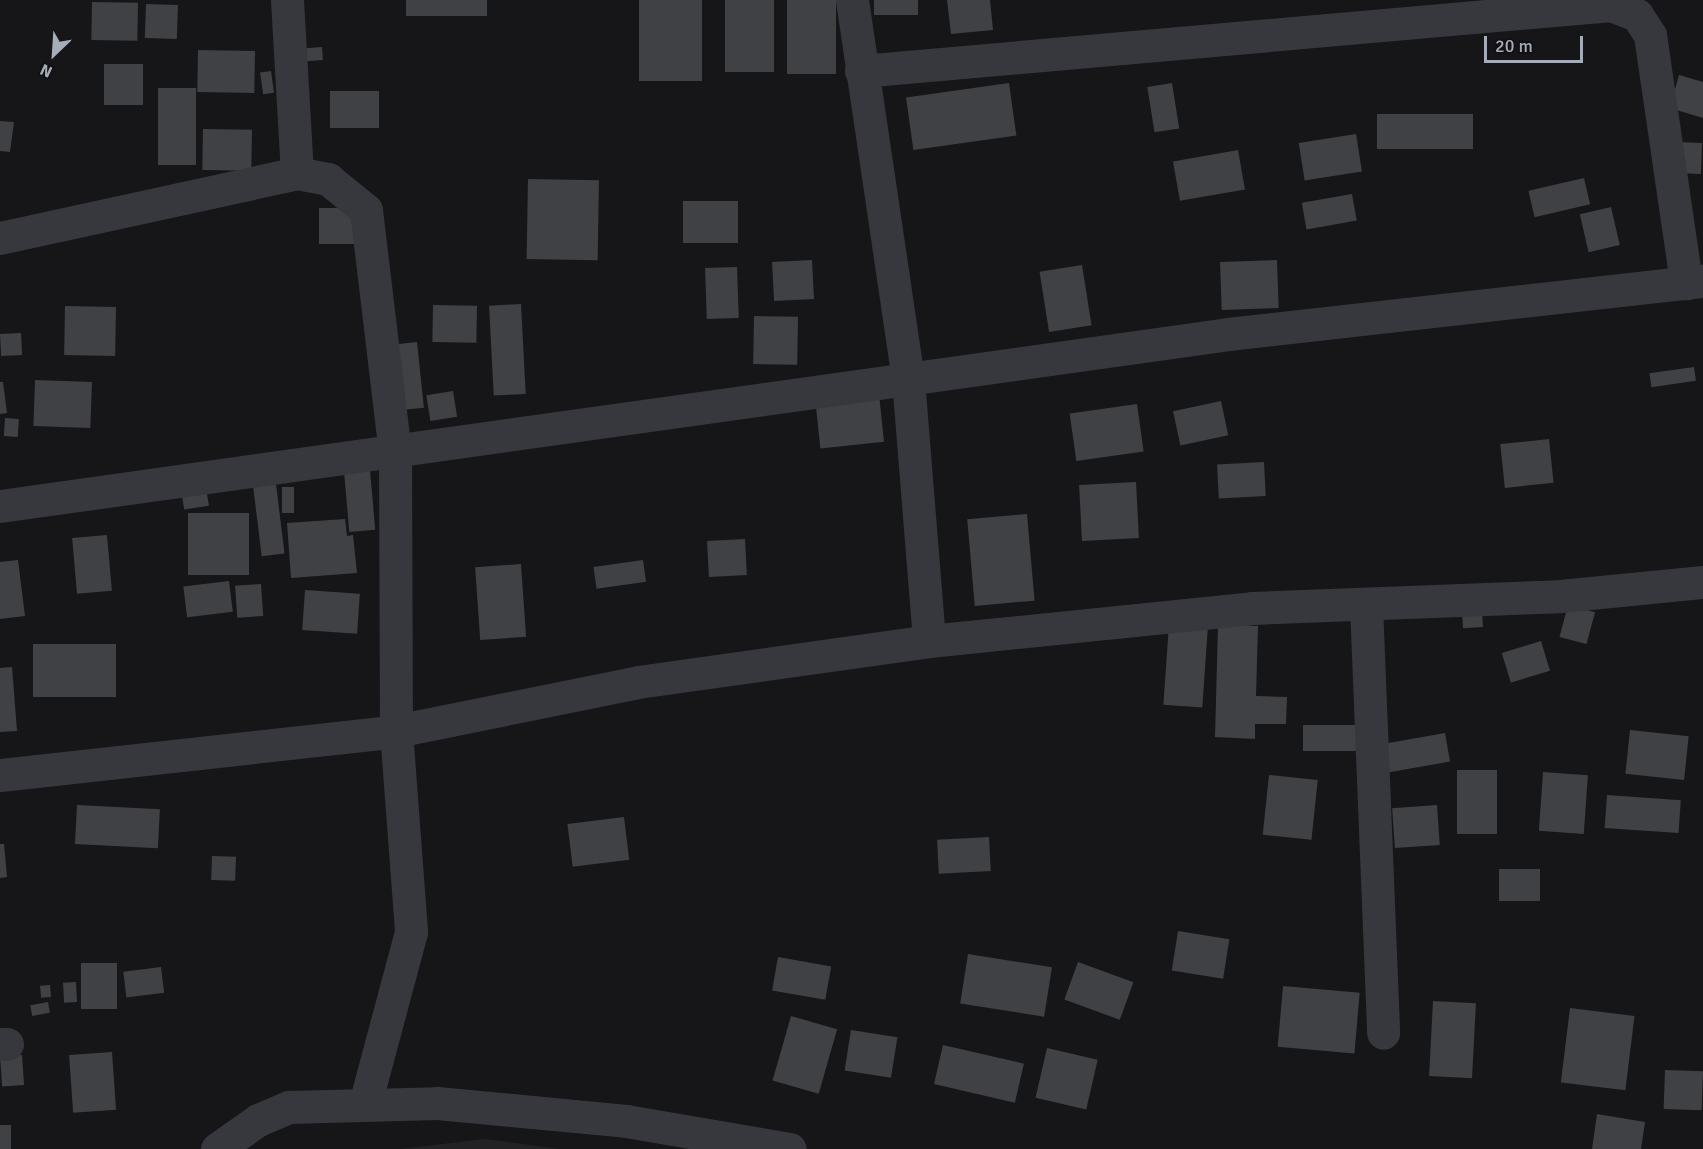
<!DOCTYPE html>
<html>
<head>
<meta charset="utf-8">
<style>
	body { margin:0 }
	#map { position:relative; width:1703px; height:1149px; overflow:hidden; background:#161618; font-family:Signika,sans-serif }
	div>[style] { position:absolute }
	.built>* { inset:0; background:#222225 }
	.building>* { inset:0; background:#404145; transform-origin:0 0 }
	.minor>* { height:33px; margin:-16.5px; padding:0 16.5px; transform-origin:16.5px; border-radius:16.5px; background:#37383d }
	span { translate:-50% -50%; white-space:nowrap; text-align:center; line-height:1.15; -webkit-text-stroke:4.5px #111113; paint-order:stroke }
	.north { position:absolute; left:24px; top:24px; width:60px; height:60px; -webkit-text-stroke:4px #111113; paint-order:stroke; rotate:205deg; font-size:16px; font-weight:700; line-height:24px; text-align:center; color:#a7adb8 }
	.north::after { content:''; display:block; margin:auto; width:21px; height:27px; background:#a7adb8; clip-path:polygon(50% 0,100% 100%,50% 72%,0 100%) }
	.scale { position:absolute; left:1484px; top:36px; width:99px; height:27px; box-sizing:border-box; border:3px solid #a7adb8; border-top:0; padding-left:8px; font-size:18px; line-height:21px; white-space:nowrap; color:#a7adb8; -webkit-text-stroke:4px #111113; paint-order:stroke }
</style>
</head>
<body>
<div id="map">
	<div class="built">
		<i style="clip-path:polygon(485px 1139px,560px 1149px,400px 1149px)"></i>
	</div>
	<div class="building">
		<i style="left:406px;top:0;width:81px;height:16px"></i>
		<i style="left:639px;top:0;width:63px;height:81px"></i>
		<i style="left:725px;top:0;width:49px;height:72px"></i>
		<i style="left:787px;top:0;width:49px;height:74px"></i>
		<i style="left:874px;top:0;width:44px;height:15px"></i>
		<i style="clip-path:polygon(947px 0,990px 0,993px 30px,951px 34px)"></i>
		<i style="left:92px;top:2px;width:46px;height:38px;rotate:1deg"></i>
		<i style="left:146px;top:4px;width:32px;height:34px;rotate:2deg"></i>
		<i style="left:322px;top:47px;width:13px;height:17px;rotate:86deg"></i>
		<i style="left:198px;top:50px;width:57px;height:42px;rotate:1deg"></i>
		<i style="left:104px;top:64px;width:39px;height:41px"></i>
		<i style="left:271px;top:71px;width:22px;height:11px;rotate:82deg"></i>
		<i style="clip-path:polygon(1679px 75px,1703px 82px,1703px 118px,1670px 108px)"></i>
		<i style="left:1009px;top:83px;width:53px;height:104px;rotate:82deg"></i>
		<i style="left:1172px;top:83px;width:46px;height:25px;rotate:81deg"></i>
		<i style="left:158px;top:88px;width:38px;height:77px"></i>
		<i style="left:330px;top:91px;width:49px;height:37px"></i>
		<i style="left:1473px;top:114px;width:35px;height:96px;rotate:90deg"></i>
		<i style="clip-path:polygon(0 121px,14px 122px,10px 152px,0 151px)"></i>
		<i style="left:203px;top:129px;width:49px;height:41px;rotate:1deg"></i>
		<i style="left:1356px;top:134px;width:38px;height:58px;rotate:81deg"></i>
		<i style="left:1676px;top:142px;width:26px;height:31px;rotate:2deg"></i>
		<i style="left:1238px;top:150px;width:40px;height:66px;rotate:80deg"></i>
		<i style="left:1584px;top:178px;width:27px;height:57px;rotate:77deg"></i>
		<i style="left:528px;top:179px;width:71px;height:80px;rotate:1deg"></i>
		<i style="left:1352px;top:194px;width:27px;height:51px;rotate:80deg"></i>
		<i style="left:683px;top:201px;width:55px;height:42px"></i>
		<i style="left:1611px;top:207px;width:39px;height:32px;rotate:77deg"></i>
		<i style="left:319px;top:208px;width:35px;height:36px"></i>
		<i style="left:812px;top:260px;width:39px;height:40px;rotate:87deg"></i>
		<i style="left:1277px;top:260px;width:48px;height:57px;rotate:88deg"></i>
		<i style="left:1082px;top:265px;width:61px;height:43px;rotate:81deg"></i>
		<i style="left:737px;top:267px;width:51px;height:32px;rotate:88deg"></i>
		<i style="left:521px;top:304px;width:90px;height:32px;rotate:87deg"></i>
		<i style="left:433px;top:305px;width:44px;height:37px;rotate:1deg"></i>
		<i style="left:65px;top:306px;width:51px;height:49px;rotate:1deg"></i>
		<i style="left:754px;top:316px;width:44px;height:48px;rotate:1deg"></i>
		<i style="left:21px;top:333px;width:22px;height:21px;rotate:87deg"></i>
		<i style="left:417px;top:342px;width:66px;height:23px;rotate:84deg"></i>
		<i style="left:1694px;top:367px;width:14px;height:45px;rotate:82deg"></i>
		<i style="left:35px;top:380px;width:57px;height:46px;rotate:2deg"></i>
		<i style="clip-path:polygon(0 382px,3px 382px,7px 413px,0 414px)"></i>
		<i style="left:453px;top:391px;width:26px;height:27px;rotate:81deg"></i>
		<i style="left:879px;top:394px;width:48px;height:64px;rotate:84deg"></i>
		<i style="left:1221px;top:401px;width:35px;height:49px;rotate:78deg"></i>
		<i style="left:1137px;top:404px;width:48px;height:68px;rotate:82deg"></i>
		<i style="left:5px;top:418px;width:14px;height:18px;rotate:4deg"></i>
		<i style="left:1549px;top:439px;width:44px;height:49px;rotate:84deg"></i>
		<i style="left:1264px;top:462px;width:34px;height:47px;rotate:87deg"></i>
		<i style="left:370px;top:470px;width:60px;height:26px;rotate:85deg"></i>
		<i style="left:205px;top:481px;width:25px;height:25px;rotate:81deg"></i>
		<i style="left:1136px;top:482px;width:56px;height:57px;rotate:87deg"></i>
		<i style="left:276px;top:484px;width:70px;height:23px;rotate:83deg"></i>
		<i style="left:282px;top:487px;width:12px;height:26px"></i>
		<i style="left:249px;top:513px;width:62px;height:61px;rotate:90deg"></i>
		<i style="left:1027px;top:514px;width:87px;height:60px;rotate:85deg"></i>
		<i style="clip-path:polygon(345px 519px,347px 536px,353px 535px,357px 573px,291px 578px,287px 523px)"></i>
		<i style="left:107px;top:535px;width:56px;height:35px;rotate:85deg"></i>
		<i style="left:745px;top:539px;width:36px;height:38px;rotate:87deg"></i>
		<i style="clip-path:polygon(18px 560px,25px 616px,0 619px,0 562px)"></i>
		<i style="left:643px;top:560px;width:22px;height:50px;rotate:82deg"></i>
		<i style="left:521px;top:564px;width:73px;height:46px;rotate:86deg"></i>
		<i style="left:229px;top:581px;width:31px;height:46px;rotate:83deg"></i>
		<i style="left:261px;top:584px;width:32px;height:26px;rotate:86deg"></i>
		<i style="left:305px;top:590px;width:55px;height:40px;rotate:4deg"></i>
		<i style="left:1568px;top:605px;width:28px;height:33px;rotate:15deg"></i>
		<i style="left:1482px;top:612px;width:15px;height:20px;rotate:86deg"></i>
		<i style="left:1169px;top:624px;width:39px;height:81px;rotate:4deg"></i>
		<i style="clip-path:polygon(1218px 625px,1258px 626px,1256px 696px,1287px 697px,1286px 724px,1255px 724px,1255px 739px,1215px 737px)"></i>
		<i style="left:1541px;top:641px;width:31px;height:41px;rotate:73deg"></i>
		<i style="left:33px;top:644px;width:83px;height:53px"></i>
		<i style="clip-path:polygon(12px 667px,17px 731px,0 732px,0 668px)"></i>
		<i style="left:1303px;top:725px;width:55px;height:26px"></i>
		<i style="left:1630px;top:730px;width:59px;height:44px;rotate:6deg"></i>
		<i style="left:1445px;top:733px;width:29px;height:66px;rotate:80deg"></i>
		<i style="left:1457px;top:770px;width:40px;height:64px"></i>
		<i style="left:1543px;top:772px;width:45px;height:59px;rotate:4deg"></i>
		<i style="left:1269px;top:775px;width:49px;height:60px;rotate:6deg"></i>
		<i style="left:1607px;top:795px;width:74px;height:33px;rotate:4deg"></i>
		<i style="left:77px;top:805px;width:83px;height:39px;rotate:3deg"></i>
		<i style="left:1437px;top:805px;width:40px;height:45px;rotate:86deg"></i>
		<i style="left:624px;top:817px;width:43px;height:57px;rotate:83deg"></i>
		<i style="left:989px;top:837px;width:34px;height:52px;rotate:87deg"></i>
		<i style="clip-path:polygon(0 844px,4px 844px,7px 877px,0 878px)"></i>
		<i style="left:212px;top:856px;width:24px;height:24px;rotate:2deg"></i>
		<i style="left:1499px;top:869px;width:41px;height:32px"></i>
		<i style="left:1178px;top:931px;width:52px;height:40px;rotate:9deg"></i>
		<i style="left:968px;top:954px;width:85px;height:50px;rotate:9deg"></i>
		<i style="left:778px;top:957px;width:54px;height:34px;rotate:10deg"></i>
		<i style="left:1078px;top:962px;width:59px;height:40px;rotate:20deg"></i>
		<i style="left:117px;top:963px;width:46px;height:36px;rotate:90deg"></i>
		<i style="left:161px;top:967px;width:26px;height:38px;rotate:83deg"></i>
		<i style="left:76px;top:982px;width:20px;height:13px;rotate:87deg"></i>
		<i style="left:50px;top:985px;width:12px;height:10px;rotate:85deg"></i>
		<i style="left:1283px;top:986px;width:77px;height:61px;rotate:5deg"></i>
		<i style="left:1433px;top:1001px;width:43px;height:75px;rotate:3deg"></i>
		<i style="left:48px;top:1002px;width:11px;height:18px;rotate:80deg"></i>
		<i style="left:1570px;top:1008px;width:65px;height:75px;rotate:7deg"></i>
		<i style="left:791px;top:1016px;width:48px;height:67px;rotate:16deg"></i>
		<i style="left:851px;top:1030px;width:47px;height:41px;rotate:9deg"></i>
		<i style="left:943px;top:1045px;width:83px;height:40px;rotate:13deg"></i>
		<i style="left:1047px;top:1048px;width:52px;height:51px;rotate:13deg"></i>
		<i style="left:112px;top:1052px;width:58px;height:43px;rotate:86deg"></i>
		<i style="left:22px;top:1055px;width:30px;height:22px;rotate:86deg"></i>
		<i style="left:1665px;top:1070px;width:38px;height:39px;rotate:2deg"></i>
		<i style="clip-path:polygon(1597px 1114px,1645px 1122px,1641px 1149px,1592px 1149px)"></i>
		<i style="left:0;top:1125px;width:11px;height:24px"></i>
	</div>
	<div class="minor">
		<i style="left:287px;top:0;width:173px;rotate:86.7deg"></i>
		<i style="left:852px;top:0;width:383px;rotate:81.6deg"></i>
		<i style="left:908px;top:379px;width:263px;rotate:85.4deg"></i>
		<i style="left:861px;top:71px;width:753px;rotate:-5.03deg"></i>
		<i style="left:1611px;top:5px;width:28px;rotate:21deg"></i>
		<i style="left:1637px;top:15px;width:24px;rotate:57deg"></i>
		<i style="left:1650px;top:35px;width:251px;rotate:81.7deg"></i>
		<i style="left:0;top:238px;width:304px;rotate:-12.3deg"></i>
		<i style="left:297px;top:173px;width:32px;rotate:11deg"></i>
		<i style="left:328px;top:179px;width:49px;rotate:39.2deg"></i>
		<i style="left:366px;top:210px;width:244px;rotate:83.2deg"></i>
		<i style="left:395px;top:452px;width:279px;rotate:89.8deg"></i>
		<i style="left:396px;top:731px;width:202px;rotate:85.7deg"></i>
		<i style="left:411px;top:932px;width:178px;rotate:105deg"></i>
		<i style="left:0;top:506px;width:1240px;rotate:-7.97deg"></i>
		<i style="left:1228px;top:334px;width:478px;rotate:-6.4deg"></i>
		<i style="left:1366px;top:605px;width:428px;rotate:87.7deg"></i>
		<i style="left:0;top:775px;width:398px;rotate:-6.3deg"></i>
		<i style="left:396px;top:731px;width:247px;rotate:-11.4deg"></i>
		<i style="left:638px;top:682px;width:294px;rotate:-8deg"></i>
		<i style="left:929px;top:641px;width:325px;rotate:-5.8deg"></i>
		<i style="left:1252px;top:608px;width:308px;rotate:-2.2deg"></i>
		<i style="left:1560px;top:596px;width:144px;rotate:-5.6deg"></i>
		<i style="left:0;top:1044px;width:7px"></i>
		<i style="left:217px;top:1149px;width:50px;rotate:-35.3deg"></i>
		<i style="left:258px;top:1120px;width:34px;rotate:-23deg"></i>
		<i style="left:289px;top:1107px;width:148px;rotate:-1.5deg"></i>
		<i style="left:437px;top:1103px;width:190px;rotate:5.4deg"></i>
		<i style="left:626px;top:1121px;width:166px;rotate:9.7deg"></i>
	</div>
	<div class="north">N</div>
	<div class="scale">20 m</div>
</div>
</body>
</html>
